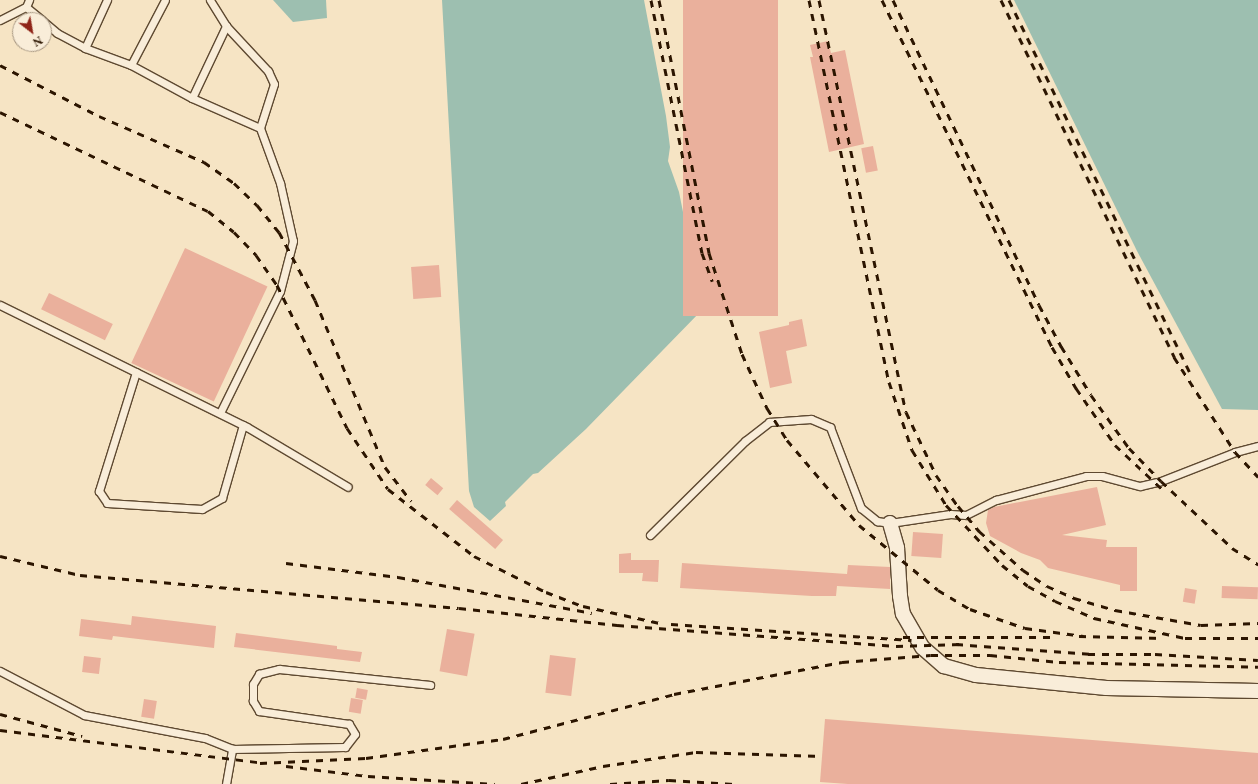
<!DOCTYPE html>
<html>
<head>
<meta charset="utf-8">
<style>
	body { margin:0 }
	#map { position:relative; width:1258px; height:784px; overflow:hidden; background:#f6e4c4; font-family:"EB Garamond",serif }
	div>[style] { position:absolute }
	.water>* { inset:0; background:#9dbfb0 }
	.building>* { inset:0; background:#eab09c; transform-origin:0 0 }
	.roads { filter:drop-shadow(1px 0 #5e4931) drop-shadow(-1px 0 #5e4931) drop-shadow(0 1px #5e4931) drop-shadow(0 -1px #5e4931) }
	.lane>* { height:7px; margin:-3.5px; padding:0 3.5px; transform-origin:3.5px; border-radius:3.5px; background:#f9edd9 }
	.street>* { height:14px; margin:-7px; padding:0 7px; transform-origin:7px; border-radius:7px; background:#f9edd9 }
	.rail>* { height:3px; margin-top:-1.5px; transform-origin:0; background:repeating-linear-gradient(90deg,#2c1500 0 7px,transparent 0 14px) }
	span { translate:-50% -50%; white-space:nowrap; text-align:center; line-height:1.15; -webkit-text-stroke:3.5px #f9edd9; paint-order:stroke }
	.north { position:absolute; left:12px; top:12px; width:40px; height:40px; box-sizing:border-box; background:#f9edd9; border:1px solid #a79782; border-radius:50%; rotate:149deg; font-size:11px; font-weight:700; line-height:16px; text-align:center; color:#2c1500 }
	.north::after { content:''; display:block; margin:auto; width:14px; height:18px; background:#8f2418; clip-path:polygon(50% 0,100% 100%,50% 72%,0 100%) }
</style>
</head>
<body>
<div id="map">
	<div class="water">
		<i style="clip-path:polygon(273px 0,326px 0,327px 18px,293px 22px)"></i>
		<i style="clip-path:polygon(442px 0,644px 0,666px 116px,670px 147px,668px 161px,679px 192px,688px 237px,684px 245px,685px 256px,702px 304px,701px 311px,586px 429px,538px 473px,533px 474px,505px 502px,506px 506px,490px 521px,474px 507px,469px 491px)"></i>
		<i style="clip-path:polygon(1014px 0,1258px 0,1258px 410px,1222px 409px,1137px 251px)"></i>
	</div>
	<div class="building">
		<i style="left:683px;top:0;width:95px;height:316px"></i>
		<i style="clip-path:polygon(828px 41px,831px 53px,845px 50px,864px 144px,829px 152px,810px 57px,813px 57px,810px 45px)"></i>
		<i style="left:873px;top:146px;width:25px;height:12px;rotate:79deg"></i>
		<i style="left:185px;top:248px;width:91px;height:127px;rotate:25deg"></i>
		<i style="left:439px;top:265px;width:32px;height:28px;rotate:86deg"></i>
		<i style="left:49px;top:293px;width:71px;height:18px;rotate:26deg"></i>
		<i style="clip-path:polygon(802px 319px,807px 346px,786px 351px,792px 383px,770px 388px,759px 332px,789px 325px,789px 322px)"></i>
		<i style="left:431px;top:478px;width:16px;height:9px;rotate:40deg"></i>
		<i style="clip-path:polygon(1097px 487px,1106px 525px,1062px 535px,1107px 540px,1106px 547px,1137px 547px,1137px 591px,1120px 591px,1120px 585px,1048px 568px,1040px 560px,1021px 553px,990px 536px,986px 523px,988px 510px,994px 507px)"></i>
		<i style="left:457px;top:500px;width:61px;height:12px;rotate:41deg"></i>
		<i style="left:913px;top:532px;width:30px;height:24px;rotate:4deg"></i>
		<i style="clip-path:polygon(631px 553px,631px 560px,659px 560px,658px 582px,642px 581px,643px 573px,619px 573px,619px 554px)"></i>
		<i style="clip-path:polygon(682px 563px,847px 574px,848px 565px,890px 567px,890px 589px,837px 586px,836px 596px,812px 596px,680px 588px)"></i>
		<i style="left:1222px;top:586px;width:36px;height:12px;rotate:2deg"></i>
		<i style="left:1185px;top:588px;width:12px;height:14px;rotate:9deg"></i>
		<i style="clip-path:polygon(132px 616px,216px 626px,214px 648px,113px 636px,112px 640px,79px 636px,81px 619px,131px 625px)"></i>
		<i style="left:447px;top:629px;width:28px;height:43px;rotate:10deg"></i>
		<i style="clip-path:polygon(236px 633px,337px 646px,337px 649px,362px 652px,360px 662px,234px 647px)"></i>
		<i style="left:550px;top:655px;width:26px;height:38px;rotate:7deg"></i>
		<i style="left:84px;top:656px;width:17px;height:16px;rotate:7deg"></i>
		<i style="left:357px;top:688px;width:11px;height:10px;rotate:10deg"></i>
		<i style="left:351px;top:698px;width:12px;height:14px;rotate:9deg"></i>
		<i style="left:144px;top:699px;width:13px;height:18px;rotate:9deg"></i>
		<i style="clip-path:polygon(825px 719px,1258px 753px,1258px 784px,848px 784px,820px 782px)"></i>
	</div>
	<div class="roads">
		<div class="lane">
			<i style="left:210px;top:0;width:31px;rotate:58deg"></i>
			<i style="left:226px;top:26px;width:62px;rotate:47deg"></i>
			<i style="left:268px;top:71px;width:14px;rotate:65deg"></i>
			<i style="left:274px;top:84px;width:46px;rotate:107.7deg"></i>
			<i style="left:26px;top:7px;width:21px;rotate:39deg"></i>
			<i style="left:0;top:20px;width:29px;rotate:-27deg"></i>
			<i style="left:26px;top:7px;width:8px;rotate:-67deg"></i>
			<i style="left:44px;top:22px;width:17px;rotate:40deg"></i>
			<i style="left:57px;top:33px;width:32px;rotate:28deg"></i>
			<i style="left:85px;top:48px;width:49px;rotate:20.3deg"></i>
			<i style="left:131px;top:65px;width:69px;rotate:28.4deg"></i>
			<i style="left:192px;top:98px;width:74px;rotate:23.8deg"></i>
			<i style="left:260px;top:128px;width:59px;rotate:70deg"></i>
			<i style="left:280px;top:183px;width:59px;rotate:77.4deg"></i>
			<i style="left:293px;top:241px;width:52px;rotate:104.6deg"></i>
			<i style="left:280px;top:291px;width:136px;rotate:116.2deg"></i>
			<i style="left:85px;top:48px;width:53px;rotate:-65.4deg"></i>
			<i style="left:131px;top:65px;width:73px;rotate:-62.4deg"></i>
			<i style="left:192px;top:98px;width:80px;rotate:-64.7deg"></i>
			<i style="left:0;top:305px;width:275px;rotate:26.3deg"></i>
			<i style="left:247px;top:427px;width:117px;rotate:30.7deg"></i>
			<i style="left:136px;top:372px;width:125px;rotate:107.3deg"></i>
			<i style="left:99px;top:491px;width:14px;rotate:56deg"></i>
			<i style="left:107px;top:503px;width:95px;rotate:3.6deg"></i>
			<i style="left:202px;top:509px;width:23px;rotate:-29deg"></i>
			<i style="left:222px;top:498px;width:76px;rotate:-74deg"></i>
			<i style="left:650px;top:535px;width:134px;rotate:-44.7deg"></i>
			<i style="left:745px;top:441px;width:31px;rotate:-38deg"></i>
			<i style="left:769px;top:422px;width:42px;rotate:-4.1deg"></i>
			<i style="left:811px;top:419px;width:21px;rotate:23deg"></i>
			<i style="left:830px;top:427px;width:87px;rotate:69.1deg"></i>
			<i style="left:861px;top:508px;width:21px;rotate:39deg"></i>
			<i style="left:877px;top:521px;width:13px;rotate:9deg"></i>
			<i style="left:890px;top:523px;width:61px;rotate:-8.5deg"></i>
			<i style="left:950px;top:514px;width:16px;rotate:4deg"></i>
			<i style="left:966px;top:515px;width:34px;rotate:-27deg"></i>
			<i style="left:996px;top:500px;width:93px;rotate:-14.9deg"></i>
			<i style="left:1086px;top:476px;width:16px"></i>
			<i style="left:1102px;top:476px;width:39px;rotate:15deg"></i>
			<i style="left:1140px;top:486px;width:22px;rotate:-13deg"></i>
			<i style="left:1161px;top:481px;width:79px;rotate:-21.4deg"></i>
			<i style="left:1235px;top:452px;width:24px;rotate:-15deg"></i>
			<i style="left:0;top:671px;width:95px;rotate:27.6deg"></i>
			<i style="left:84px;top:715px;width:123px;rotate:10.8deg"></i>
			<i style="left:205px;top:738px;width:29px;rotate:22deg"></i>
			<i style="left:232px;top:749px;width:113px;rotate:-1deg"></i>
			<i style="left:345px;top:747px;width:16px;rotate:-52deg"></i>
			<i style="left:355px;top:734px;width:12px;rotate:-121deg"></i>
			<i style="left:349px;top:724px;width:91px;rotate:-171.8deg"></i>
			<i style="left:259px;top:711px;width:12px;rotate:-121deg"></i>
			<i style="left:253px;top:701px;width:17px;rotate:-90deg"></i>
			<i style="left:253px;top:684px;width:12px;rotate:-59deg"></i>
			<i style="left:259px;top:674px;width:21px;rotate:-14deg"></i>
			<i style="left:279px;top:669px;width:152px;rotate:6deg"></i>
			<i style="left:226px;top:784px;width:36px;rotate:-80deg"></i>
		</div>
		<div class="street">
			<i style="left:890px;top:523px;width:26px;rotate:74deg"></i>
			<i style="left:897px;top:548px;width:48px;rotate:86.4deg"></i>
			<i style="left:900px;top:596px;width:18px;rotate:81deg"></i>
			<i style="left:903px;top:614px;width:39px;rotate:60deg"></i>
			<i style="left:923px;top:648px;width:28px;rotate:41deg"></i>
			<i style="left:944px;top:666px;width:33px;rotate:16deg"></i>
			<i style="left:976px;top:675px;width:131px;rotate:5.7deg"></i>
			<i style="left:1106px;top:688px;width:152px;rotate:1.1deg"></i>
		</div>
	</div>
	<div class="rail">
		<i style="left:651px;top:0;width:258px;rotate:78.6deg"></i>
		<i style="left:702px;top:253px;width:30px;rotate:70deg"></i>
		<i style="left:659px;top:0;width:258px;rotate:78.8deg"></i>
		<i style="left:709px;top:253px;width:106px;rotate:71.9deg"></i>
		<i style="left:742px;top:354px;width:60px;rotate:65.2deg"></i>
		<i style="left:767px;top:408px;width:38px;rotate:58deg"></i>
		<i style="left:787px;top:440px;width:111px;rotate:49.7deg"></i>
		<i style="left:859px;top:525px;width:102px;rotate:39.4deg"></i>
		<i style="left:938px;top:590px;width:37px;rotate:31deg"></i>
		<i style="left:970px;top:609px;width:58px;rotate:19.1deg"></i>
		<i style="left:1025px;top:628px;width:59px;rotate:7.9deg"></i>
		<i style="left:809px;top:0;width:390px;rotate:78.2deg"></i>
		<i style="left:889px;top:382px;width:72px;rotate:71.3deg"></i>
		<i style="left:912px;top:450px;width:65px;rotate:58.3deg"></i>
		<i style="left:946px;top:505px;width:82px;rotate:47deg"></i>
		<i style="left:1002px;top:565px;width:33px;rotate:39deg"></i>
		<i style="left:1028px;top:586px;width:31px;rotate:29deg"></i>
		<i style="left:1055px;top:601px;width:43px;rotate:23.6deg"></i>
		<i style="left:1094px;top:618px;width:93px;rotate:12.4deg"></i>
		<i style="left:1185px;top:638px;width:73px"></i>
		<i style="left:819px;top:0;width:421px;rotate:78.1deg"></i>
		<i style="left:906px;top:412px;width:70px;rotate:64.5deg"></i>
		<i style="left:936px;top:475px;width:38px;rotate:55deg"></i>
		<i style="left:958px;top:506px;width:33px;rotate:50deg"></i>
		<i style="left:979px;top:531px;width:59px;rotate:41.6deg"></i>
		<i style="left:1023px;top:570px;width:29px;rotate:34deg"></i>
		<i style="left:1047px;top:586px;width:30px;rotate:24deg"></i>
		<i style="left:1074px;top:598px;width:43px;rotate:16.3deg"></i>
		<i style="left:1115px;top:610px;width:87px;rotate:9.9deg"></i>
		<i style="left:1201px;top:625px;width:57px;rotate:-2deg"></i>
		<i style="left:882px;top:0;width:386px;rotate:63.9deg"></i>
		<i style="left:1052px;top:347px;width:48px;rotate:59.7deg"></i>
		<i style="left:1076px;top:388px;width:69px;rotate:55.6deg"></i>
		<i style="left:1115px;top:445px;width:64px;rotate:43.1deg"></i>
		<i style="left:893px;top:0;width:338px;rotate:64.4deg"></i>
		<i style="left:1039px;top:305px;width:47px;rotate:61.8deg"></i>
		<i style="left:1061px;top:346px;width:57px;rotate:58.5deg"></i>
		<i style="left:1091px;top:395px;width:65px;rotate:54.4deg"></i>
		<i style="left:1129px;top:448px;width:46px;rotate:45.9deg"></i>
		<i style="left:1161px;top:481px;width:98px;rotate:43.3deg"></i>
		<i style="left:1232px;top:548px;width:31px;rotate:32deg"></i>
		<i style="left:1001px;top:0;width:397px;rotate:64.1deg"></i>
		<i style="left:1174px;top:357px;width:113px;rotate:57.3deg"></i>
		<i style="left:1235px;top:452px;width:34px;rotate:47deg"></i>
		<i style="left:1009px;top:0;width:415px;rotate:64.1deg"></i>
		<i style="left:0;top:65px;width:111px;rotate:27.3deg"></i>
		<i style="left:99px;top:116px;width:115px;rotate:23.7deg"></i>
		<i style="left:204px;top:162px;width:37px;rotate:35deg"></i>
		<i style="left:234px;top:183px;width:32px;rotate:44deg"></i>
		<i style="left:257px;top:205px;width:35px;rotate:51deg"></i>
		<i style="left:279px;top:232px;width:77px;rotate:62.1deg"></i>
		<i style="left:315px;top:300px;width:181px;rotate:67.3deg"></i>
		<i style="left:385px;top:467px;width:43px;rotate:52.6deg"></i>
		<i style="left:0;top:112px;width:230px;rotate:25.5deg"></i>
		<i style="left:208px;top:211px;width:33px;rotate:39deg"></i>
		<i style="left:234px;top:232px;width:32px;rotate:46deg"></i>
		<i style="left:256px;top:255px;width:37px;rotate:55deg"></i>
		<i style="left:277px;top:285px;width:159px;rotate:63.9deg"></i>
		<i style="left:347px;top:428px;width:73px;rotate:56.1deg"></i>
		<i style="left:388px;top:489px;width:109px;rotate:37.9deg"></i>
		<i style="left:474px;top:556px;width:80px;rotate:26.6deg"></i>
		<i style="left:546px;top:592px;width:40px;rotate:21deg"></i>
		<i style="left:583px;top:606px;width:83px;rotate:12.5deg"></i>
		<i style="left:0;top:556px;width:82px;rotate:13.4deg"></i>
		<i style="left:80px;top:575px;width:380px;rotate:5deg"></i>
		<i style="left:459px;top:608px;width:159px;rotate:6.1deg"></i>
		<i style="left:617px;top:625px;width:280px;rotate:4.3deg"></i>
		<i style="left:896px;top:646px;width:66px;rotate:-1.7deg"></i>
		<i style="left:286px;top:563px;width:113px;rotate:7.1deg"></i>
		<i style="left:398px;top:577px;width:197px;rotate:10.5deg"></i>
		<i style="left:671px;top:624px;width:241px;rotate:3.8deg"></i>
		<i style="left:1079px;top:636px;width:84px;rotate:1.4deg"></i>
		<i style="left:903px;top:637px;width:152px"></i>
		<i style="left:956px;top:644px;width:137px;rotate:4.2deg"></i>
		<i style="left:1088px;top:654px;width:67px"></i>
		<i style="left:1155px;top:654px;width:103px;rotate:3.3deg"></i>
		<i style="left:0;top:714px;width:85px;rotate:15deg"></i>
		<i style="left:0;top:730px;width:266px;rotate:7.1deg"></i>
		<i style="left:260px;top:763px;width:106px;rotate:-2.7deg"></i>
		<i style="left:366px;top:758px;width:138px;rotate:-7.9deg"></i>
		<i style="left:503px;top:739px;width:177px;rotate:-14.7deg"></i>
		<i style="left:674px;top:694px;width:171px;rotate:-10.8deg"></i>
		<i style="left:842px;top:662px;width:89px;rotate:-4.5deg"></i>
		<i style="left:931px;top:655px;width:59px"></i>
		<i style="left:990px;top:655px;width:69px;rotate:5.8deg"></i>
		<i style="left:1059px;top:662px;width:199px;rotate:1.4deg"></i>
		<i style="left:286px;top:766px;width:83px;rotate:7deg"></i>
		<i style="left:368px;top:776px;width:127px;rotate:3.6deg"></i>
		<i style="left:521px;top:784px;width:84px;rotate:-12.4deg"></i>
		<i style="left:603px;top:766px;width:94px;rotate:-8.6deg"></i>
		<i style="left:696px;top:752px;width:126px;rotate:1.8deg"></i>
		<i style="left:610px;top:784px;width:59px;rotate:-3.9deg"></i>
		<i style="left:669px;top:780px;width:65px;rotate:3.5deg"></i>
	</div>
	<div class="north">N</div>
</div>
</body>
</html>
